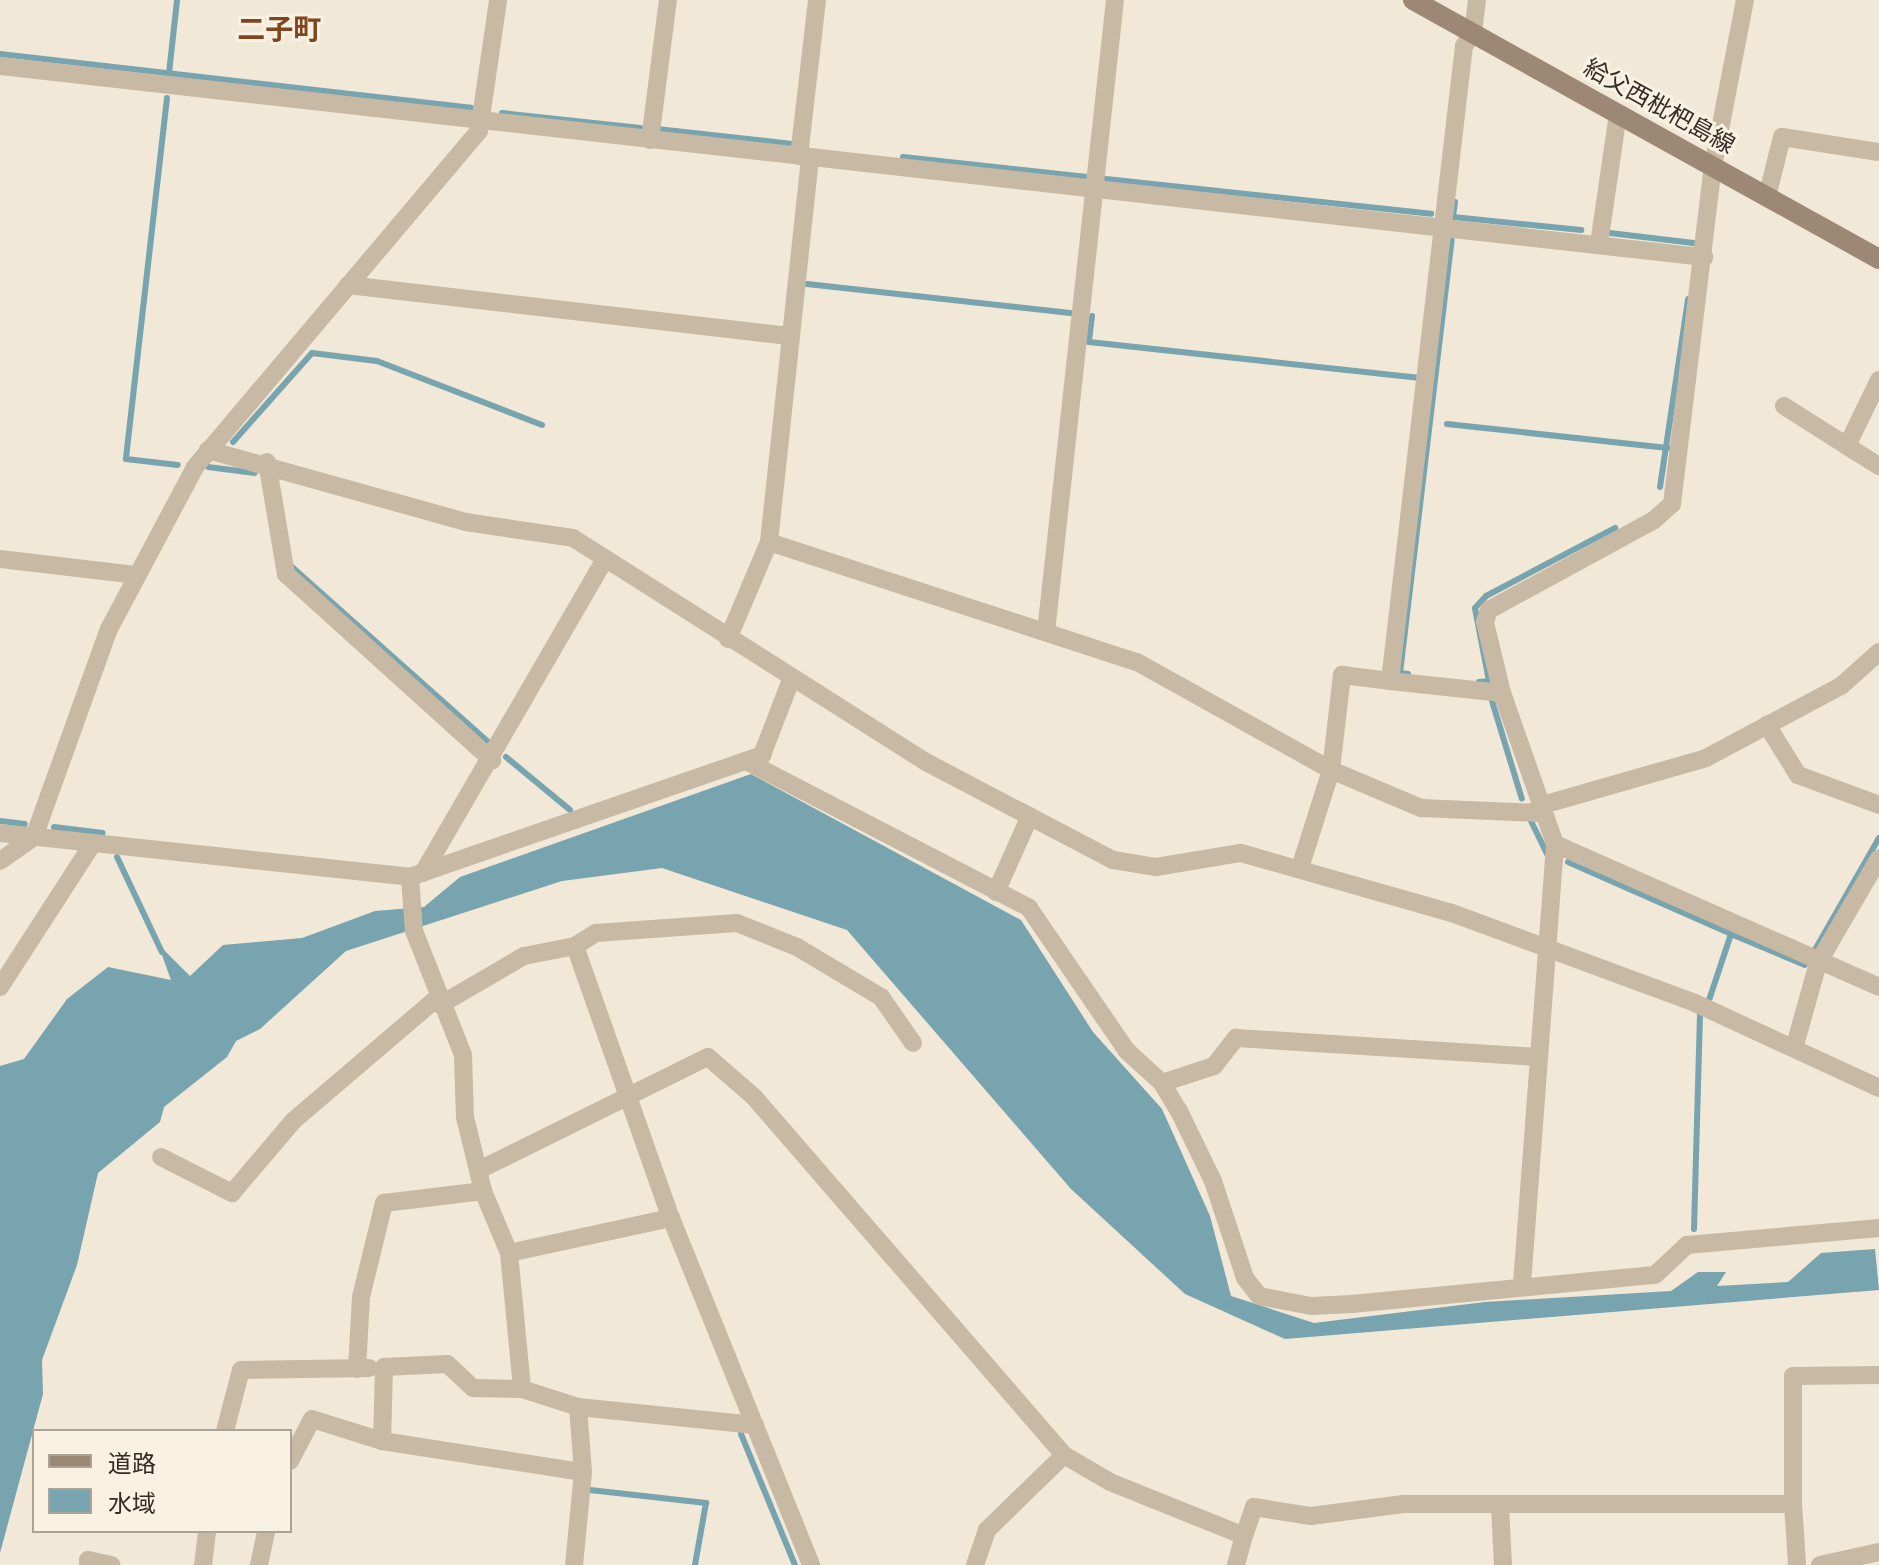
<!DOCTYPE html>
<html>
<head>
<meta charset="utf-8">
<style>
	body { margin:0 }
	#map { position:relative; width:1879px; height:1565px; overflow:hidden; background:#f1e8d7; font-family:"Varela Round","Noto Sans JP",sans-serif }
	div>[style] { position:absolute }
	.water>* { inset:0; background:#77a4ae }
	.stream>* { height:6px; margin:-3px; padding:0 3px; transform-origin:3px; border-radius:3px; background:#77a4ae }
	.street>* { height:18px; margin:-9px; padding:0 9px; transform-origin:9px; border-radius:9px; background:#c8b9a4 }
	.secondary>* { height:20px; margin:-10px; padding:0 10px; transform-origin:10px; border-radius:10px; background:#9c8875 }
	span { translate:-50% -50%; white-space:nowrap; text-align:center; line-height:1.15; -webkit-text-stroke:6px #f9f2e3; paint-order:stroke }
	.street-label { font-size:24px; color:#342c25 }
	.quarter-label { font-size:28px; color:#82431f; font-weight:700 }
	.legend { position:absolute; left:32px; top:1429px; width:260px; height:104px; box-sizing:border-box; background:#f9f2e3; border:2px solid #aaa397; margin:0; padding:10px 14px; list-style:none; font-size:24px; color:#342c25 }
	.legend li { display:flex; align-items:center; gap:16px; height:40px }
	.legend b { width:40px; border:2px solid #aaa397 }
</style>
</head>
<body>
<div id="map">
	<div class="water">
		<i style="clip-path:polygon(751px 774px,1021px 920px,1093px 1032px,1162px 1109px,1210px 1216px,1231px 1296px,1314px 1323px,1485px 1302px,1671px 1291px,1698px 1272px,1726px 1272px,1717px 1286px,1788px 1282px,1821px 1253px,1875px 1249px,1879px 1290px,1285px 1339px,1185px 1294px,1071px 1189px,847px 930px,662px 868px,562px 881px,346px 951px,260px 1029px,236px 1041px,227px 1057px,164px 1107px,160px 1122px,98px 1173px,77px 1265px,42px 1360px,43px 1394px,0 1553px,0 1066px,24px 1059px,67px 999px,108px 967px,171px 980px,158px 944px,190px 976px,223px 945px,302px 938px,375px 911px,424px 907px,460px 877px)"></i>
	</div>
	<div class="stream">
		<i style="left:0;top:54px;width:474px;rotate:6.5deg"></i>
		<i style="left:169px;top:73px;width:73px;rotate:-83.7deg"></i>
		<i style="left:167px;top:98px;width:363px;rotate:96.5deg"></i>
		<i style="left:126px;top:459px;width:52px;rotate:6.6deg"></i>
		<i style="left:502px;top:113px;width:139px;rotate:6.2deg"></i>
		<i style="left:657px;top:129px;width:136px;rotate:6.3deg"></i>
		<i style="left:903px;top:157px;width:185px;rotate:6.2deg"></i>
		<i style="left:1106px;top:179px;width:327px;rotate:6.1deg"></i>
		<i style="left:1455px;top:202px;width:15px;rotate:98deg"></i>
		<i style="left:1453px;top:217px;width:129px;rotate:5.8deg"></i>
		<i style="left:1610px;top:233px;width:84px;rotate:6.9deg"></i>
		<i style="left:807px;top:284px;width:265px;rotate:6.3deg"></i>
		<i style="left:1092px;top:316px;width:26px;rotate:97deg"></i>
		<i style="left:1089px;top:342px;width:331px;rotate:6.2deg"></i>
		<i style="left:1447px;top:424px;width:222px;rotate:6.2deg"></i>
		<i style="left:233px;top:442px;width:119px;rotate:-48.4deg"></i>
		<i style="left:312px;top:353px;width:65px;rotate:7deg"></i>
		<i style="left:377px;top:361px;width:177px;rotate:21.2deg"></i>
		<i style="left:208px;top:467px;width:47px;rotate:7.3deg"></i>
		<i style="left:1660px;top:487px;width:190px;rotate:-81.5deg"></i>
		<i style="left:292px;top:567px;width:261px;rotate:41.7deg"></i>
		<i style="left:1408px;top:674px;width:8px;rotate:-173deg"></i>
		<i style="left:1400px;top:673px;width:436px;rotate:-83.2deg"></i>
		<i style="left:1479px;top:682px;width:10px;rotate:-6deg"></i>
		<i style="left:1489px;top:681px;width:74px;rotate:-100.9deg"></i>
		<i style="left:1475px;top:608px;width:16px;rotate:-47deg"></i>
		<i style="left:1486px;top:596px;width:146px;rotate:-27.8deg"></i>
		<i style="left:1492px;top:701px;width:102px;rotate:73deg"></i>
		<i style="left:506px;top:757px;width:83px;rotate:39.6deg"></i>
		<i style="left:0;top:821px;width:25px;rotate:7deg"></i>
		<i style="left:1531px;top:821px;width:37px;rotate:64deg"></i>
		<i style="left:54px;top:827px;width:49px;rotate:7deg"></i>
		<i style="left:117px;top:857px;width:105px;rotate:64.7deg"></i>
		<i style="left:1568px;top:862px;width:178px;rotate:23.8deg"></i>
		<i style="left:1731px;top:934px;width:70px;rotate:108.4deg"></i>
		<i style="left:1731px;top:934px;width:80px;rotate:22.7deg"></i>
		<i style="left:1816px;top:948px;width:127px;rotate:-60.2deg"></i>
		<i style="left:1694px;top:1229px;width:214px;rotate:-88.4deg"></i>
		<i style="left:741px;top:1434px;width:142px;rotate:67.6deg"></i>
		<i style="left:590px;top:1490px;width:117px;rotate:6.4deg"></i>
		<i style="left:706px;top:1503px;width:63px;rotate:100.1deg"></i>
	</div>
	<div class="street">
		<i style="left:1477px;top:0;width:33px;rotate:97deg"></i>
		<i style="left:1473px;top:33px;width:16px;rotate:125deg"></i>
		<i style="left:1464px;top:46px;width:639px;rotate:96.65deg"></i>
		<i style="left:1390px;top:681px;width:113px;rotate:6.1deg"></i>
		<i style="left:0;top:66px;width:1715px;rotate:6.4deg"></i>
		<i style="left:650px;top:140px;width:141px;rotate:-82.7deg"></i>
		<i style="left:799px;top:156px;width:157px;rotate:-83.4deg"></i>
		<i style="left:1767px;top:197px;width:62px;rotate:-76deg"></i>
		<i style="left:1782px;top:137px;width:98px;rotate:8.8deg"></i>
		<i style="left:1599px;top:244px;width:131px;rotate:-81.7deg"></i>
		<i style="left:348px;top:285px;width:444px;rotate:6.6deg"></i>
		<i style="left:1879px;top:380px;width:73px;rotate:115.9deg"></i>
		<i style="left:1847px;top:446px;width:38px;rotate:32deg"></i>
		<i style="left:1784px;top:406px;width:75px;rotate:32.4deg"></i>
		<i style="left:208px;top:450px;width:268px;rotate:15.6deg"></i>
		<i style="left:466px;top:522px;width:108px;rotate:8.5deg"></i>
		<i style="left:573px;top:538px;width:418px;rotate:32.4deg"></i>
		<i style="left:926px;top:762px;width:211px;rotate:27.7deg"></i>
		<i style="left:1113px;top:860px;width:44px;rotate:9.2deg"></i>
		<i style="left:1156px;top:867px;width:86px;rotate:-9.4deg"></i>
		<i style="left:1241px;top:853px;width:219px;rotate:15.9deg"></i>
		<i style="left:1452px;top:913px;width:259px;rotate:20.3deg"></i>
		<i style="left:1695px;top:1003px;width:203px;rotate:24.8deg"></i>
		<i style="left:267px;top:462px;width:114px;rotate:80.4deg"></i>
		<i style="left:286px;top:574px;width:278px;rotate:42.1deg"></i>
		<i style="left:769px;top:542px;width:387px;rotate:18.1deg"></i>
		<i style="left:1137px;top:662px;width:222px;rotate:29.1deg"></i>
		<i style="left:1331px;top:770px;width:98px;rotate:22.9deg"></i>
		<i style="left:1421px;top:808px;width:120px;rotate:2.4deg"></i>
		<i style="left:0;top:559px;width:138px;rotate:6.7deg"></i>
		<i style="left:1046px;top:632px;width:636px;rotate:-83.77deg"></i>
		<i style="left:728px;top:639px;width:105px;rotate:-67.1deg"></i>
		<i style="left:769px;top:542px;width:386px;rotate:-83.9deg"></i>
		<i style="left:1767px;top:725px;width:59px;rotate:58.2deg"></i>
		<i style="left:1798px;top:775px;width:86px;rotate:20.3deg"></i>
		<i style="left:746px;top:761px;width:319px;rotate:27.4deg"></i>
		<i style="left:1029px;top:908px;width:173px;rotate:55.6deg"></i>
		<i style="left:1127px;top:1051px;width:47px;rotate:42.4deg"></i>
		<i style="left:1162px;top:1083px;width:33px;rotate:59deg"></i>
		<i style="left:1179px;top:1111px;width:78px;rotate:64.1deg"></i>
		<i style="left:1213px;top:1181px;width:102px;rotate:71.7deg"></i>
		<i style="left:1245px;top:1278px;width:23px;rotate:52deg"></i>
		<i style="left:1259px;top:1296px;width:53px;rotate:10.9deg"></i>
		<i style="left:1311px;top:1306px;width:41px;rotate:-2.8deg"></i>
		<i style="left:1352px;top:1304px;width:304px;rotate:-5.5deg"></i>
		<i style="left:1655px;top:1275px;width:44px;rotate:-43.2deg"></i>
		<i style="left:1687px;top:1245px;width:193px;rotate:-5.1deg"></i>
		<i style="left:1539px;top:806px;width:174px;rotate:-16deg"></i>
		<i style="left:1706px;top:758px;width:153px;rotate:-28.1deg"></i>
		<i style="left:1841px;top:686px;width:51px;rotate:-41.8deg"></i>
		<i style="left:0;top:833px;width:412px;rotate:6.1deg"></i>
		<i style="left:410px;top:877px;width:373px;rotate:-19.1deg"></i>
		<i style="left:762px;top:755px;width:80px;rotate:-68.9deg"></i>
		<i style="left:1555px;top:844px;width:354px;rotate:23.8deg"></i>
		<i style="left:0;top:861px;width:42px;rotate:-35.2deg"></i>
		<i style="left:34px;top:837px;width:221px;rotate:-70.2deg"></i>
		<i style="left:109px;top:629px;width:183px;rotate:-62deg"></i>
		<i style="left:195px;top:467px;width:440px;rotate:-49.8deg"></i>
		<i style="left:479px;top:131px;width:132px;rotate:-81.7deg"></i>
		<i style="left:1300px;top:868px;width:103px;rotate:-72.4deg"></i>
		<i style="left:1331px;top:770px;width:96px;rotate:-83.4deg"></i>
		<i style="left:1342px;top:675px;width:48px;rotate:7.1deg"></i>
		<i style="left:423px;top:873px;width:363px;rotate:-59.9deg"></i>
		<i style="left:410px;top:877px;width:54px;rotate:85.8deg"></i>
		<i style="left:414px;top:931px;width:133px;rotate:68.4deg"></i>
		<i style="left:463px;top:1055px;width:62px;rotate:88.2deg"></i>
		<i style="left:465px;top:1117px;width:76px;rotate:76.3deg"></i>
		<i style="left:483px;top:1191px;width:67px;rotate:67.2deg"></i>
		<i style="left:509px;top:1253px;width:137px;rotate:84.5deg"></i>
		<i style="left:522px;top:1389px;width:59px;rotate:17.8deg"></i>
		<i style="left:578px;top:1407px;width:65px;rotate:85.6deg"></i>
		<i style="left:583px;top:1472px;width:93px;rotate:95.5deg"></i>
		<i style="left:996px;top:892px;width:83px;rotate:-65.9deg"></i>
		<i style="left:575px;top:946px;width:288px;rotate:70.6deg"></i>
		<i style="left:671px;top:1218px;width:374px;rotate:68deg"></i>
		<i style="left:0;top:987px;width:171px;rotate:-57.1deg"></i>
		<i style="left:440px;top:1005px;width:97px;rotate:-30.3deg"></i>
		<i style="left:524px;top:956px;width:52px;rotate:-11.1deg"></i>
		<i style="left:575px;top:946px;width:25px;rotate:-32deg"></i>
		<i style="left:596px;top:933px;width:141px;rotate:-4.1deg"></i>
		<i style="left:737px;top:923px;width:65px;rotate:21.8deg"></i>
		<i style="left:797px;top:947px;width:98px;rotate:30.8deg"></i>
		<i style="left:881px;top:997px;width:56px;rotate:55.2deg"></i>
		<i style="left:1795px;top:1045px;width:85px;rotate:-74.3deg"></i>
		<i style="left:1818px;top:963px;width:121px;rotate:-59.8deg"></i>
		<i style="left:1162px;top:1083px;width:55px;rotate:-18.1deg"></i>
		<i style="left:1214px;top:1066px;width:36px;rotate:-52deg"></i>
		<i style="left:1236px;top:1038px;width:301px;rotate:3.6deg"></i>
		<i style="left:161px;top:1157px;width:80px;rotate:26.9deg"></i>
		<i style="left:232px;top:1193px;width:94px;rotate:-49.7deg"></i>
		<i style="left:293px;top:1121px;width:189px;rotate:-40.5deg"></i>
		<i style="left:479px;top:1170px;width:255px;rotate:-26.3deg"></i>
		<i style="left:708px;top:1057px;width:61px;rotate:41deg"></i>
		<i style="left:754px;top:1097px;width:474px;rotate:49.1deg"></i>
		<i style="left:1064px;top:1455px;width:53px;rotate:30.4deg"></i>
		<i style="left:1110px;top:1482px;width:144px;rotate:21.9deg"></i>
		<i style="left:1244px;top:1536px;width:31px;rotate:-71deg"></i>
		<i style="left:1254px;top:1507px;width:58px;rotate:9deg"></i>
		<i style="left:1311px;top:1516px;width:93px;rotate:-7.4deg"></i>
		<i style="left:1403px;top:1504px;width:390px"></i>
		<i style="left:1793px;top:1504px;width:61px;rotate:86.2deg"></i>
		<i style="left:509px;top:1253px;width:166px;rotate:-12.2deg"></i>
		<i style="left:1522px;top:1284px;width:441px;rotate:-85.7deg"></i>
		<i style="left:1555px;top:844px;width:160px;rotate:-109.3deg"></i>
		<i style="left:1502px;top:693px;width:73px;rotate:-103.5deg"></i>
		<i style="left:1485px;top:622px;width:13px;rotate:-72deg"></i>
		<i style="left:1489px;top:610px;width:188px;rotate:-28.6deg"></i>
		<i style="left:1654px;top:520px;width:24px;rotate:-42deg"></i>
		<i style="left:1672px;top:504px;width:340px;rotate:-83.1deg"></i>
		<i style="left:1713px;top:166px;width:169px;rotate:-79.1deg"></i>
		<i style="left:357px;top:1369px;width:72px;rotate:-86.8deg"></i>
		<i style="left:361px;top:1297px;width:97px;rotate:-76.3deg"></i>
		<i style="left:384px;top:1203px;width:100px;rotate:-6.9deg"></i>
		<i style="left:522px;top:1389px;width:49px;rotate:-178.8deg"></i>
		<i style="left:473px;top:1388px;width:35px;rotate:-137deg"></i>
		<i style="left:447px;top:1364px;width:63px;rotate:177.3deg"></i>
		<i style="left:384px;top:1367px;width:74px;rotate:91.5deg"></i>
		<i style="left:382px;top:1441px;width:203px;rotate:8.8deg"></i>
		<i style="left:578px;top:1407px;width:178px;rotate:5.8deg"></i>
		<i style="left:225px;top:1431px;width:63px;rotate:-75.3deg"></i>
		<i style="left:241px;top:1370px;width:128px;rotate:-0.9deg"></i>
		<i style="left:290px;top:1461px;width:47px;rotate:-62.4deg"></i>
		<i style="left:312px;top:1419px;width:73px;rotate:17.4deg"></i>
		<i style="left:1793px;top:1504px;width:128px;rotate:-90deg"></i>
		<i style="left:1793px;top:1376px;width:86px;rotate:-0.7deg"></i>
		<i style="left:1500px;top:1507px;width:58px;rotate:87deg"></i>
		<i style="left:88px;top:1565px;width:5px;rotate:-90deg"></i>
		<i style="left:88px;top:1560px;width:24px;rotate:12deg"></i>
		<i style="left:203px;top:1565px;width:34px;rotate:-83deg"></i>
		<i style="left:259px;top:1565px;width:35px;rotate:-78deg"></i>
		<i style="left:975px;top:1565px;width:37px;rotate:-71deg"></i>
		<i style="left:987px;top:1530px;width:107px;rotate:-44.2deg"></i>
		<i style="left:1236px;top:1565px;width:30px;rotate:-75deg"></i>
		<i style="left:1820px;top:1565px;width:60px;rotate:-12.4deg"></i>
	</div>
	<div class="secondary">
		<i style="left:1413px;top:0;width:533px;rotate:29.07deg"></i>
	</div>
	<div class="street-label">
		<span style="left:1659px;top:107px;rotate:29deg">給父西枇杷島線</span>
	</div>
	<div class="quarter-label">
		<span style="left:279px;top:30px">二子町</span>
	</div>
	<ul class="legend">
	<li><b style="height:10px;background:#9c8875"></b>道路</li>
	<li><b style="height:22px;background:#77a4ae"></b>水域</li>
	</ul>
</div>
</body>
</html>
